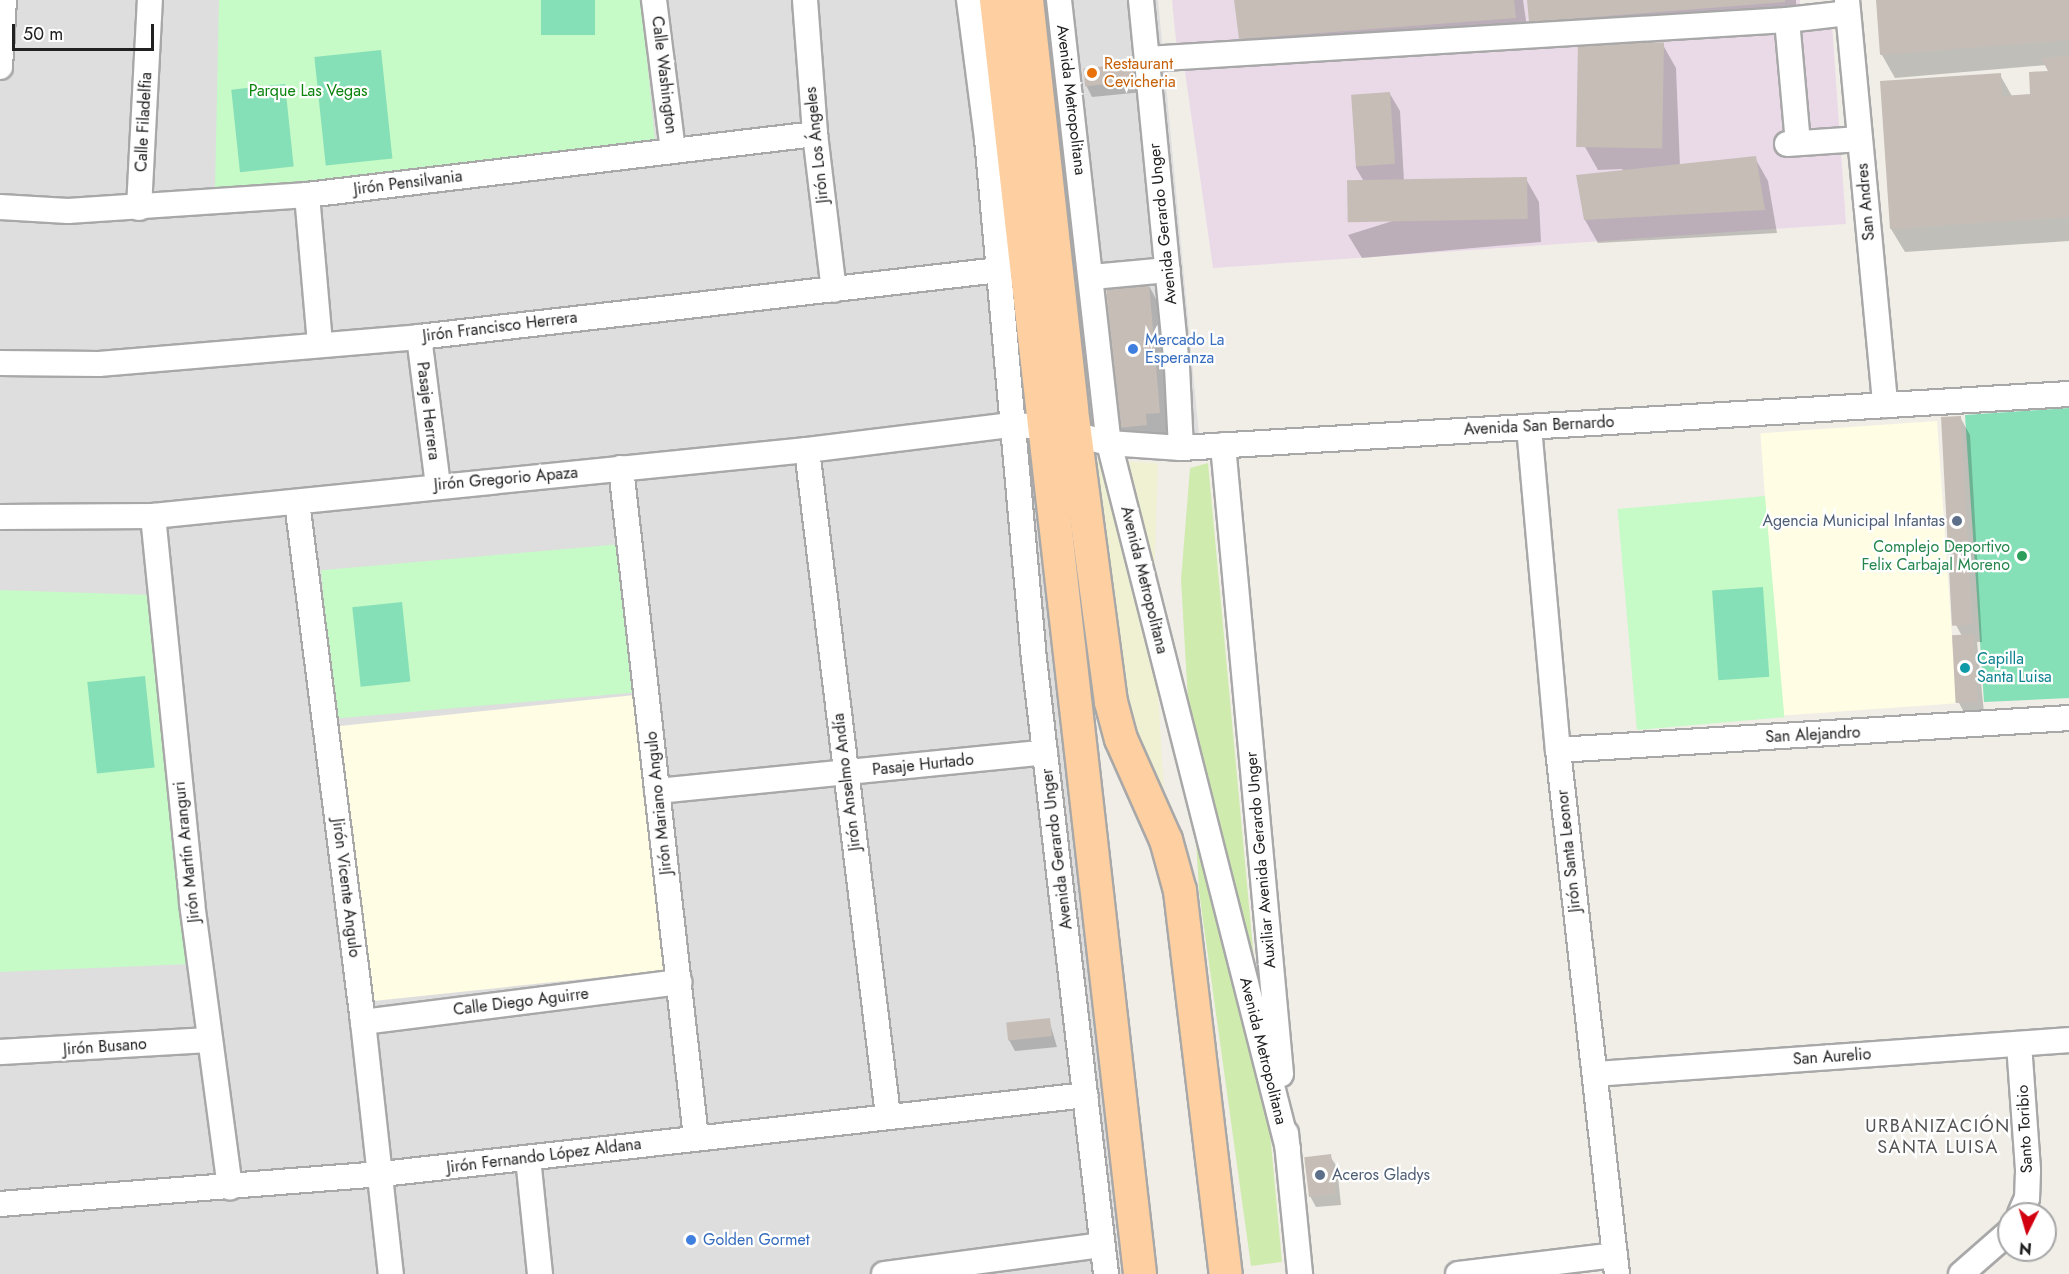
<!DOCTYPE html>
<html>
<head>
<meta charset="utf-8">
<style>
	body { margin:0 }
	#map { position:relative; width:2069px; height:1274px; overflow:hidden; background:#f1eee8; font-family:Jost,sans-serif }
	div>[style] { position:absolute }
	.residential>* { inset:0; background:#dfdede }
	.industrial>* { inset:0; background:#eadae8 }
	.education>* { inset:0; background:#fffde3; transform-origin:0 0 }
	.farmland>* { inset:0; background:#f0f0d3 }
	.grass>* { inset:0; background:#d0ebae }
	.park>* { inset:0; background:#c6fac7; transform-origin:0 0 }
	.pitch>* { inset:0; background:#86e0b7; transform-origin:0 0 }
	.shadow>* { inset:0; background:#0003 }
	.building>* { inset:0; background:#c6bdb7; transform-origin:0 0 }
	.roads { filter:drop-shadow(2px 0 #a8a8a8) drop-shadow(-2px 0 #a8a8a8) drop-shadow(0 2px #a8a8a8) drop-shadow(0 -2px #a8a8a8) }
	.minor>* { height:24px; margin:-12px; padding:0 12px; transform-origin:12px; border-radius:12px; background:#fff }
	.major>* { height:32px; margin:-16px; padding:0 16px; transform-origin:16px; border-radius:16px; background:#fdcfa1 }
	.dots>* { width:16px; height:16px; translate:-50% -50%; box-sizing:border-box; border:3px solid #fff; border-radius:50% }
	span { translate:-50% -50%; white-space:nowrap; text-align:center; line-height:1.15; -webkit-text-stroke:4.5px #fff; paint-order:stroke }
	.food-label { font-size:16px; color:#c56008 }
	.left { translate:0 -50%; text-align:left }
	.street-label { font-size:16px; color:#212121 }
	.park-label { font-size:16px; color:#0b830d }
	.shop-label { font-size:16px; color:#366cbe }
	.service-label { font-size:16px; color:#4e5e75 }
	.right { translate:-100% -50%; text-align:right }
	.leisure-label { font-size:16px; color:#27864d }
	.culture-label { font-size:16px; color:#0d838f }
	.neighbourhood-label { font-size:18px; color:#545454; letter-spacing:1.5px }
	.north { position:absolute; left:1997px; top:1202px; width:60px; height:60px; box-sizing:border-box; background:#fff; border:2px solid #a6a6a6; border-radius:50%; rotate:185deg; font-size:16px; font-weight:700; line-height:24px; text-align:center; color:#212121 }
	.north::after { content:''; display:block; margin:auto; width:21px; height:27px; background:#d2000e; clip-path:polygon(50% 0,100% 100%,50% 72%,0 100%) }
	.scale { position:absolute; left:12px; top:24px; width:142px; height:27px; box-sizing:border-box; border:3px solid #212121; border-top:0; padding-left:8px; font-size:18px; line-height:21px; white-space:nowrap; color:#212121; -webkit-text-stroke:4px #fff; paint-order:stroke }
</style>
</head>
<body>
<div id="map">
	<div class="residential">
		<i style="clip-path:polygon(0 0,1158px 0,1201px 457px,1031px 437px,1121px 1274px,0 1274px)"></i>
	</div>
	<div class="industrial">
		<i style="clip-path:polygon(1172px 0,1800px 0,1800px 10px,1831px 10px,1846px 224px,1213px 268px,1182px 51px,1177px 51px)"></i>
	</div>
	<div class="education">
		<i style="left:1937px;top:421px;width:283px;height:177px;rotate:86deg"></i>
		<i style="left:635px;top:695px;width:277px;height:299px;rotate:84deg"></i>
	</div>
	<div class="farmland">
		<i style="clip-path:polygon(1093px 460px,1158px 463px,1153px 611px,1164px 791px,1151px 792px,1130px 737px)"></i>
	</div>
	<div class="grass">
		<i style="clip-path:polygon(1208px 463px,1282px 1262px,1251px 1266px,1199px 891px,1181px 580px,1190px 468px)"></i>
	</div>
	<div class="park">
		<i style="clip-path:polygon(219px 0,641px 0,655px 141px,302px 182px,215px 188px)"></i>
		<i style="left:1765px;top:496px;width:222px;height:148px;rotate:85deg"></i>
		<i style="left:622px;top:544px;width:149px;height:302px;rotate:85deg"></i>
		<i style="clip-path:polygon(0 590px,151px 595px,190px 964px,0 972px)"></i>
	</div>
	<div class="pitch">
		<i style="left:541px;top:0;width:54px;height:35px"></i>
		<i style="left:381px;top:50px;width:109px;height:67px;rotate:84deg"></i>
		<i style="left:285px;top:84px;width:83px;height:54px;rotate:84deg"></i>
		<i style="clip-path:polygon(2069px 408px,2069px 698px,1984px 702px,1965px 415px)"></i>
		<i style="left:1763px;top:587px;width:90px;height:51px;rotate:86deg"></i>
		<i style="left:402px;top:602px;width:80px;height:50px;rotate:84deg"></i>
		<i style="left:145px;top:676px;width:92px;height:58px;rotate:84deg"></i>
	</div>
	<div class="shadow">
		<i style="clip-path:polygon(1236px 0,1523px 0,1529px 41px,1253px 62px,1240px 38px)"></i>
		<i style="clip-path:polygon(1528px 0,1796px 0,1797px 25px,1589px 41px,1663px 45px,1676px 68px,1680px 166px,1755px 158px,1768px 181px,1777px 233px,1598px 243px,1585px 220px,1623px 169px,1598px 170px,1585px 147px,1580px 42px,1543px 44px,1530px 21px)"></i>
		<i style="clip-path:polygon(1877px 0,2069px 0,2069px 241px,1905px 252px,1891px 229px,2000px 75px,2012px 96px,2032px 95px,2050px 72px,2047px 65px,1895px 78px,1882px 55px)"></i>
		<i style="clip-path:polygon(1135px 65px,1141px 76px,1143px 92px,1092px 97px,1086px 85px)"></i>
		<i style="clip-path:polygon(1390px 94px,1400px 111px,1404px 181px,1366px 185px,1356px 168px,1353px 98px)"></i>
		<i style="clip-path:polygon(1526px 179px,1539px 202px,1541px 242px,1362px 258px,1348px 235px)"></i>
		<i style="clip-path:polygon(1148px 284px,1161px 308px,1172px 435px,1133px 450px,1119px 427px)"></i>
		<i style="clip-path:polygon(1960px 417px,1970px 435px,1982px 642px,1977px 642px,1984px 713px,1965px 714px,1959px 703px,1962px 636px,1956px 625px)"></i>
		<i style="clip-path:polygon(1049px 1020px,1057px 1047px,1015px 1051px,1009px 1040px)"></i>
		<i style="clip-path:polygon(1330px 1156px,1337px 1167px,1341px 1205px,1316px 1207px,1310px 1196px)"></i>
	</div>
	<div class="building">
		<i style="clip-path:polygon(1234px 0,1514px 0,1516px 18px,1239px 39px)"></i>
		<i style="clip-path:polygon(1527px 0,1785px 0,1785px 2px,1529px 22px)"></i>
		<i style="clip-path:polygon(1876px 0,2069px 0,2069px 40px,1880px 55px)"></i>
		<i style="left:1578px;top:41px;width:86px;height:106px;rotate:1deg"></i>
		<i style="clip-path:polygon(2069px 56px,2069px 217px,1890px 229px,1880px 81px,2001px 73px,2002px 96px,2030px 94px,2029px 72px,2048px 71px,2041px 58px)"></i>
		<i style="left:1135px;top:63px;width:18px;height:52px;rotate:84deg"></i>
		<i style="left:1390px;top:92px;width:72px;height:39px;rotate:86deg"></i>
		<i style="clip-path:polygon(1756px 156px,1765px 210px,1584px 220px,1576px 175px)"></i>
		<i style="left:1527px;top:177px;width:42px;height:180px;rotate:89deg"></i>
		<i style="clip-path:polygon(1149px 283px,1160px 413px,1146px 414px,1147px 425px,1118px 428px,1106px 286px)"></i>
		<i style="left:1961px;top:416px;width:209px;height:20px;rotate:87deg"></i>
		<i style="left:1974px;top:634px;width:68px;height:22px;rotate:87deg"></i>
		<i style="left:1050px;top:1018px;width:18px;height:44px;rotate:84deg"></i>
		<i style="left:1331px;top:1154px;width:40px;height:27px;rotate:83deg"></i>
	</div>
	<div class="roads">
		<div class="minor">
			<i style="left:654px;top:0;width:151px;rotate:82.8deg"></i>
			<i style="left:805px;top:0;width:134px;rotate:85.7deg"></i>
			<i style="left:815px;top:134px;width:157px;rotate:83.1deg"></i>
			<i style="left:969px;top:0;width:140px;rotate:82.6deg"></i>
			<i style="left:987px;top:139px;width:522px;rotate:84.84deg"></i>
			<i style="left:1034px;top:659px;width:619px;rotate:83.32deg"></i>
			<i style="left:1059px;top:0;width:446px;rotate:83.6deg"></i>
			<i style="left:1109px;top:443px;width:728px;rotate:75.77deg"></i>
			<i style="left:1141px;top:0;width:369px;rotate:84.4deg"></i>
			<i style="left:1177px;top:367px;width:81px;rotate:87.2deg"></i>
			<i style="left:1847px;top:0;width:407px;rotate:84.6deg"></i>
			<i style="left:1787px;top:20px;width:123px;rotate:84.9deg"></i>
			<i style="left:1147px;top:59px;width:641px;rotate:-3.49deg"></i>
			<i style="left:1787px;top:20px;width:61px;rotate:-6.5deg"></i>
			<i style="left:0;top:67px;width:67px;rotate:-86.6deg"></i>
			<i style="left:1787px;top:144px;width:73px;rotate:-3.9deg"></i>
			<i style="left:307px;top:195px;width:150px;rotate:85deg"></i>
			<i style="left:0;top:207px;width:68px;rotate:3.4deg"></i>
			<i style="left:68px;top:211px;width:240px;rotate:-3.8deg"></i>
			<i style="left:307px;top:195px;width:512px;rotate:-6.85deg"></i>
			<i style="left:139px;top:208px;width:208px;rotate:-87deg"></i>
			<i style="left:1092px;top:277px;width:76px;rotate:-5.3deg"></i>
			<i style="left:419px;top:337px;width:149px;rotate:82.7deg"></i>
			<i style="left:0;top:363px;width:99px;rotate:0.6deg"></i>
			<i style="left:99px;top:364px;width:321px;rotate:-4.8deg"></i>
			<i style="left:419px;top:337px;width:584px;rotate:-6.59deg"></i>
			<i style="left:1529px;top:427px;width:324px;rotate:84.9deg"></i>
			<i style="left:1558px;top:750px;width:527px;rotate:83.58deg"></i>
			<i style="left:1223px;top:445px;width:632px;rotate:84.73deg"></i>
			<i style="left:807px;top:450px;width:670px;rotate:83.06deg"></i>
			<i style="left:621px;top:468px;width:674px;rotate:83.61deg"></i>
			<i style="left:297px;top:502px;width:524px;rotate:82.77deg"></i>
			<i style="left:363px;top:1022px;width:254px;rotate:83.7deg"></i>
			<i style="left:153px;top:516px;width:389px;rotate:84.2deg"></i>
			<i style="left:192px;top:903px;width:287px;rotate:82.4deg"></i>
			<i style="left:0;top:517px;width:153px;rotate:-0.4deg"></i>
			<i style="left:153px;top:516px;width:657px;rotate:-5.76deg"></i>
			<i style="left:807px;top:450px;width:206px;rotate:-7deg"></i>
			<i style="left:1011px;top:425px;width:33px;rotate:3deg"></i>
			<i style="left:1044px;top:427px;width:67px;rotate:13.8deg"></i>
			<i style="left:1109px;top:443px;width:72px;rotate:4deg"></i>
			<i style="left:1181px;top:448px;width:890px;rotate:-3.48deg"></i>
			<i style="left:1558px;top:750px;width:512px;rotate:-3.58deg"></i>
			<i style="left:657px;top:791px;width:390px;rotate:-5.7deg"></i>
			<i style="left:363px;top:1022px;width:319px;rotate:-7.2deg"></i>
			<i style="left:2019px;top:1044px;width:127px;rotate:85.9deg"></i>
			<i style="left:2028px;top:1171px;width:27px;rotate:92deg"></i>
			<i style="left:2027px;top:1198px;width:17px;rotate:114deg"></i>
			<i style="left:0;top:1052px;width:210px;rotate:-3.3deg"></i>
			<i style="left:1595px;top:1074px;width:475px;rotate:-4.1deg"></i>
			<i style="left:1286px;top:1133px;width:142px;rotate:84.3deg"></i>
			<i style="left:528px;top:1158px;width:117px;rotate:84.1deg"></i>
			<i style="left:0;top:1204px;width:383px;rotate:-4.5deg"></i>
			<i style="left:382px;top:1174px;width:708px;rotate:-6.4deg"></i>
			<i style="left:884px;top:1274px;width:220px;rotate:-7.6deg"></i>
			<i style="left:1458px;top:1274px;width:158px;rotate:-6.9deg"></i>
			<i style="left:1961px;top:1274px;width:64px;rotate:-41.2deg"></i>
		</div>
		<div class="major">
			<i style="left:996px;top:0;width:1282px;rotate:83.55deg"></i>
			<i style="left:1027px;top:0;width:412px;rotate:83.7deg"></i>
			<i style="left:1072px;top:410px;width:295px;rotate:82.4deg"></i>
			<i style="left:1111px;top:702px;width:38px;rotate:75deg"></i>
			<i style="left:1121px;top:739px;width:111px;rotate:66deg"></i>
			<i style="left:1166px;top:840px;width:53px;rotate:74.6deg"></i>
			<i style="left:1180px;top:891px;width:386px;rotate:83.2deg"></i>
		</div>
	</div>
	<div class="dots">
		<i style="left:1092px;top:73px;background:#e8710a"></i>
		<i style="left:1133px;top:349px;background:#3f7fe0"></i>
		<i style="left:1957px;top:521px;background:#5c6f8a"></i>
		<i style="left:2022px;top:556px;background:#2e9e5b"></i>
		<i style="left:1965px;top:668px;background:#0f9aa8"></i>
		<i style="left:1320px;top:1175px;background:#5c6f8a"></i>
		<i style="left:691px;top:1240px;background:#3f7fe0"></i>
	</div>
	<div class="food-label">
		<span class="left" style="left:1104px;top:73px">Restaurant<br>Cevicheria</span>
	</div>
	<div class="street-label">
		<span style="left:664px;top:75px;rotate:83deg">Calle Washington</span>
		<span style="left:1071px;top:100px;rotate:83deg">Avenida Metropolitana</span>
		<span style="left:144px;top:122px;rotate:-87deg">Calle Filadelfia</span>
		<span style="left:817px;top:145px;rotate:-96deg">Jirón Los Ángeles</span>
		<span style="left:408px;top:183px;rotate:-7deg">Jirón Pensilvania</span>
		<span style="left:1866px;top:202px;rotate:-95deg">San Andres</span>
		<span style="left:1163px;top:224px;rotate:-96deg">Avenida Gerardo Unger</span>
		<span style="left:500px;top:327px;rotate:-7deg">Jirón Francisco Herrera</span>
		<span style="left:428px;top:411px;rotate:83deg">Pasaje Herrera</span>
		<span style="left:1539px;top:426px;rotate:-3deg">Avenida San Bernardo</span>
		<span style="left:506px;top:479px;rotate:-5deg">Jirón Gregorio Apaza</span>
		<span style="left:1144px;top:580px;rotate:76deg">Avenida Metropolitana</span>
		<span style="left:1813px;top:735px;rotate:-3deg">San Alejandro</span>
		<span style="left:923px;top:765px;rotate:-6deg">Pasaje Hurtado</span>
		<span style="left:847px;top:782px;rotate:-97deg">Jirón Anselmo Andía</span>
		<span style="left:659px;top:803px;rotate:-96deg">Jirón Mariano Angulo</span>
		<span style="left:1057px;top:849px;rotate:-97deg">Avenida Gerardo Unger</span>
		<span style="left:1569px;top:851px;rotate:-96deg">Jirón Santa Leonor</span>
		<span style="left:187px;top:852px;rotate:-96deg">Jirón Martín Aranguri</span>
		<span style="left:1261px;top:860px;rotate:-95deg">Auxiliar Avenida Gerardo Unger</span>
		<span style="left:346px;top:888px;rotate:83deg">Jirón Vicente Angulo</span>
		<span style="left:521px;top:1002px;rotate:-7deg">Calle Diego Aguirre</span>
		<span style="left:105px;top:1047px;rotate:-4deg">Jirón Busano</span>
		<span style="left:1263px;top:1051px;rotate:76deg">Avenida Metropolitana</span>
		<span style="left:1832px;top:1057px;rotate:-4deg">San Aurelio</span>
		<span style="left:2025px;top:1129px;rotate:-93deg">Santo Toribio</span>
		<span style="left:544px;top:1156px;rotate:-7deg">Jirón Fernando López Aldana</span>
	</div>
	<div class="park-label">
		<span style="left:308px;top:91px">Parque Las Vegas</span>
	</div>
	<div class="shop-label">
		<span class="left" style="left:1145px;top:349px">Mercado La<br>Esperanza</span>
		<span class="left" style="left:703px;top:1240px">Golden Gormet</span>
	</div>
	<div class="service-label">
		<span class="right" style="left:1945px;top:521px">Agencia Municipal Infantas</span>
		<span class="left" style="left:1332px;top:1175px">Aceros Gladys</span>
	</div>
	<div class="leisure-label">
		<span class="right" style="left:2010px;top:556px">Complejo Deportivo<br>Felix Carbajal Moreno</span>
	</div>
	<div class="culture-label">
		<span class="left" style="left:1977px;top:668px">Capilla<br>Santa Luisa</span>
	</div>
	<div class="neighbourhood-label">
		<span style="left:1938px;top:1137px">URBANIZACIÓN<br>SANTA LUISA</span>
	</div>
	<div class="north">N</div>
	<div class="scale">50 m</div>
</div>
</body>
</html>
